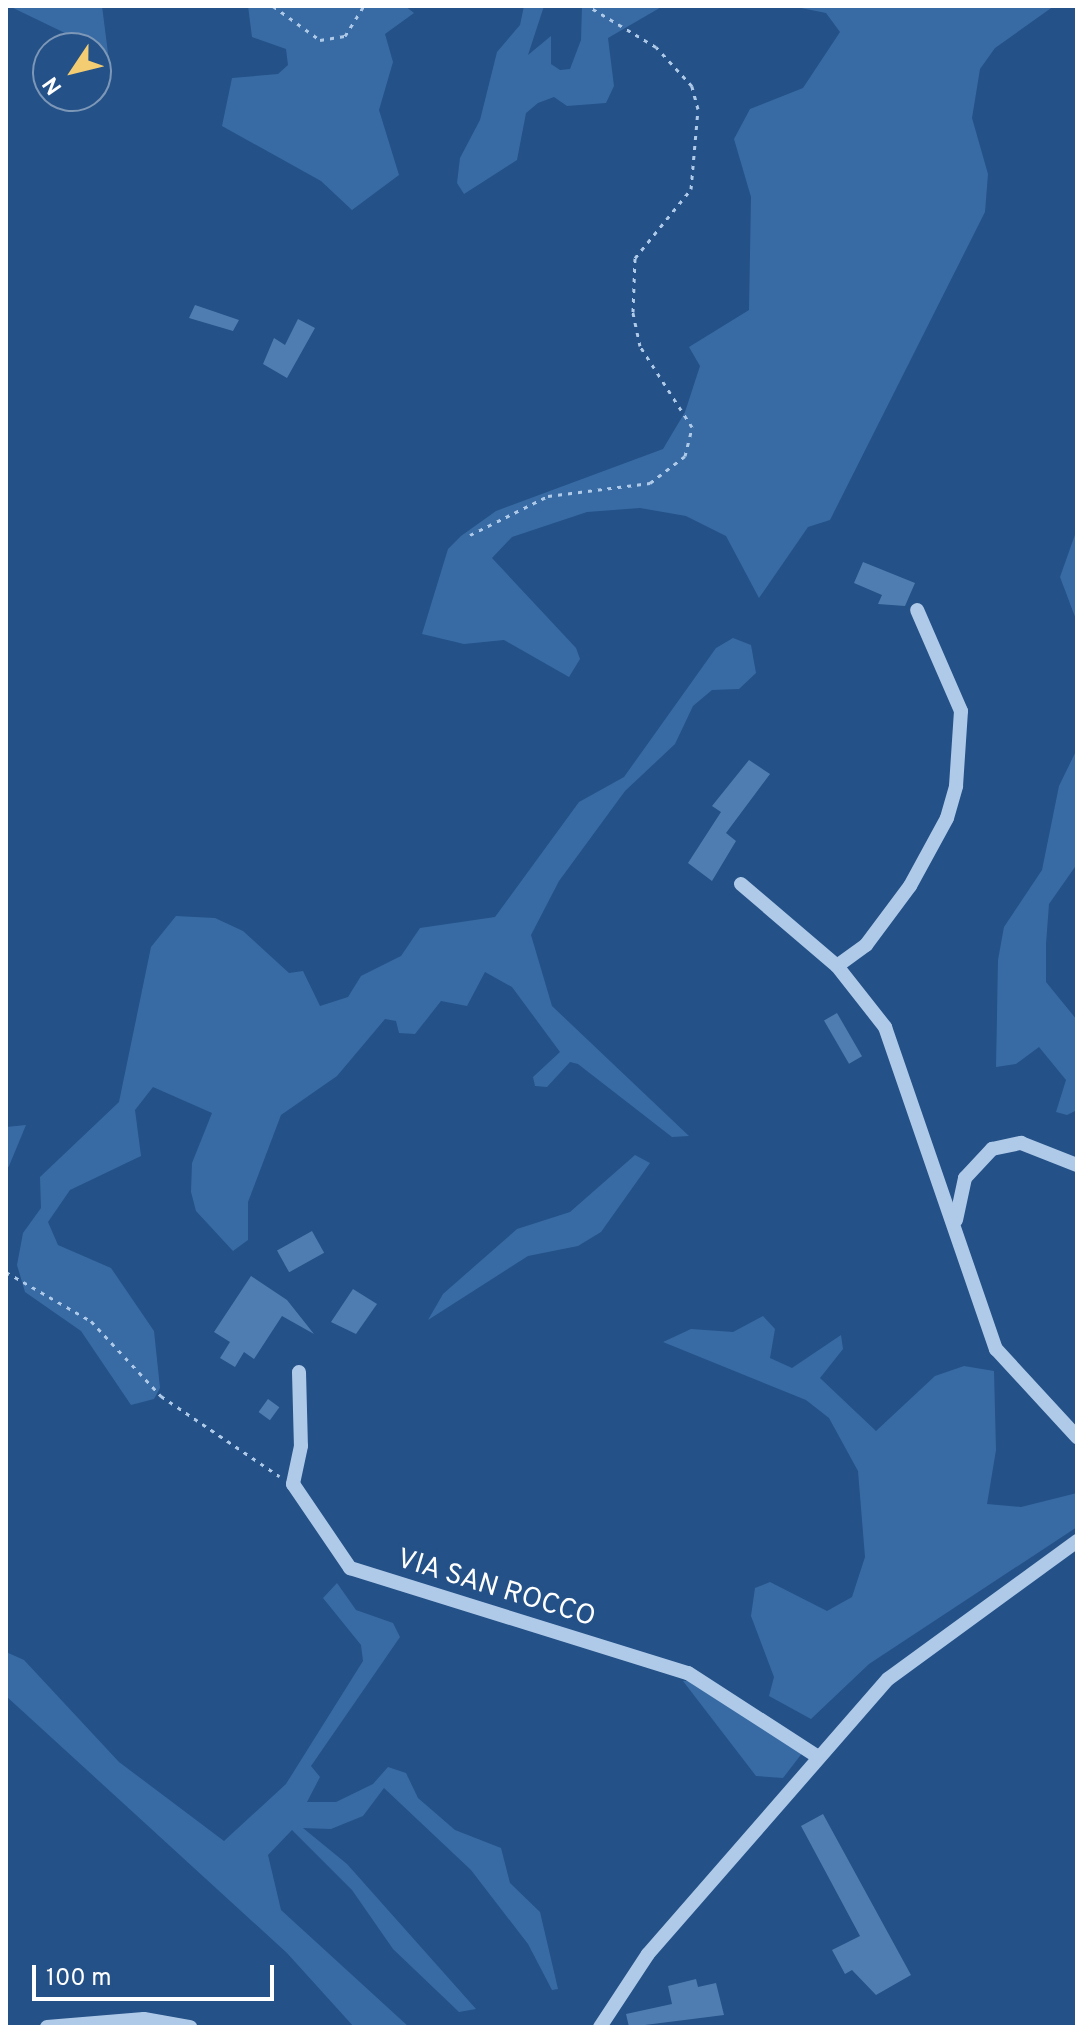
<!DOCTYPE html>
<html>
<head>
<meta charset="utf-8">
<style>
	body { margin:0 }
	#map { position:relative; width:1083px; height:2033px; overflow:hidden; background:#245187; font-family:Overpass,sans-serif }
	div>[style] { position:absolute }
	.green>* { inset:0; background:#386ba4 }
	.building>* { inset:0; background:#507db1; transform-origin:0 0 }
	.path>* { height:3px; margin-top:-1.5px; transform-origin:0; background:repeating-linear-gradient(90deg,#afcae9 0 4px,transparent 0 10px) }
	.minor>* { height:14px; margin:-7px; padding:0 7px; transform-origin:7px; border-radius:7px; background:#afcae9 }
	span { translate:-50% -50%; white-space:nowrap; text-align:center; line-height:1.15; -webkit-text-stroke:7px #245187; paint-order:stroke }
	.street-label { font-size:28px; color:#fff }
	.frame { position:absolute; inset:0; border:8px solid #fff; pointer-events:none }
	.north { position:absolute; left:32px; top:32px; width:80px; height:80px; box-sizing:border-box; background:#245187; border:2px solid #7c97b7; border-radius:50%; rotate:235deg; font-size:22px; font-weight:700; line-height:32px; text-align:center; color:#fff }
	.north::after { content:''; display:block; margin:auto; width:28px; height:36px; background:#f4cc72; clip-path:polygon(50% 0,100% 100%,50% 72%,0 100%) }
	.scale { position:absolute; left:32px; top:1965px; width:242px; height:36px; box-sizing:border-box; border:4px solid #fff; border-top:0; padding-left:10px; font-size:24px; line-height:28px; white-space:nowrap; color:#fff; -webkit-text-stroke:6px #245187; paint-order:stroke }
</style>
</head>
<body>
<div id="map">
	<div class="green">
		<i style="clip-path:polygon(9px 6px,102px 6px,109px 61px,96px 48px)"></i>
		<i style="clip-path:polygon(248px 6px,405px 6px,414px 13px,385px 34px,393px 62px,379px 110px,399px 175px,352px 210px,321px 181px,222px 126px,232px 78px,278px 74px,288px 65px,286px 49px,252px 37px)"></i>
		<i style="clip-path:polygon(524px 6px,544px 6px,528px 55px,551px 36px,551px 64px,560px 70px,570px 69px,581px 40px,582px 6px,663px 6px,608px 38px,614px 86px,606px 103px,567px 106px,554px 97px,538px 103px,526px 113px,517px 160px,464px 194px,457px 183px,460px 158px,480px 120px,497px 52px,520px 25px)"></i>
		<i style="clip-path:polygon(791px 6px,1054px 6px,995px 48px,980px 69px,972px 118px,988px 174px,985px 212px,830px 520px,808px 527px,759px 598px,726px 536px,686px 516px,640px 508px,587px 512px,512px 537px,492px 558px,576px 648px,580px 659px,569px 677px,504px 640px,464px 644px,422px 634px,448px 549px,461px 536px,496px 511px,663px 449px,685px 412px,700px 366px,689px 347px,749px 310px,751px 197px,734px 139px,750px 109px,803px 88px,840px 32px,826px 13px)"></i>
		<i style="clip-path:polygon(1077px 529px,1077px 622px,1060px 577px)"></i>
		<i style="clip-path:polygon(733px 638px,751px 645px,756px 673px,739px 689px,712px 690px,693px 706px,675px 744px,625px 791px,559px 881px,531px 935px,552px 1006px,689px 1136px,672px 1137px,578px 1064px,570px 1062px,547px 1087px,535px 1086px,533px 1077px,560px 1052px,512px 987px,485px 972px,467px 1006px,441px 1001px,415px 1034px,399px 1033px,396px 1021px,385px 1019px,337px 1076px,281px 1115px,248px 1202px,248px 1240px,233px 1251px,196px 1211px,191px 1192px,192px 1163px,212px 1113px,153px 1087px,135px 1110px,141px 1156px,70px 1190px,48px 1222px,58px 1245px,111px 1268px,154px 1331px,160px 1388px,154px 1399px,131px 1405px,81px 1331px,25px 1292px,17px 1265px,23px 1233px,41px 1208px,40px 1177px,119px 1102px,151px 947px,176px 916px,215px 918px,243px 931px,289px 973px,303px 971px,320px 1006px,348px 997px,361px 976px,401px 956px,420px 928px,495px 917px,579px 802px,624px 777px,716px 648px)"></i>
		<i style="clip-path:polygon(1077px 749px,1077px 864px,1049px 904px,1046px 944px,1046px 982px,1077px 1020px,1077px 1110px,1067px 1115px,1056px 1112px,1066px 1080px,1039px 1047px,1016px 1064px,996px 1067px,998px 960px,1004px 927px,1042px 870px,1059px 786px)"></i>
		<i style="clip-path:polygon(26px 1125px,9px 1166px,6px 1170px,6px 1127px)"></i>
		<i style="clip-path:polygon(635px 1155px,650px 1163px,601px 1232px,578px 1246px,528px 1256px,428px 1320px,443px 1294px,517px 1229px,570px 1212px)"></i>
		<i style="clip-path:polygon(763px 1316px,775px 1329px,770px 1358px,792px 1368px,841px 1335px,843px 1349px,820px 1378px,876px 1431px,935px 1376px,964px 1366px,994px 1371px,996px 1450px,987px 1504px,1021px 1507px,1077px 1493px,1077px 1527px,869px 1664px,811px 1719px,769px 1696px,774px 1677px,751px 1616px,755px 1588px,770px 1582px,827px 1611px,852px 1597px,865px 1557px,858px 1471px,829px 1418px,806px 1400px,663px 1342px,691px 1329px,733px 1332px)"></i>
		<i style="clip-path:polygon(337px 1583px,356px 1610px,393px 1623px,400px 1637px,311px 1766px,320px 1777px,307px 1802px,336px 1802px,373px 1784px,388px 1767px,406px 1773px,418px 1798px,455px 1830px,501px 1848px,510px 1883px,540px 1912px,558px 1989px,552px 1990px,528px 1944px,471px 1870px,384px 1788px,363px 1816px,331px 1829px,303px 1828px,347px 1864px,476px 2009px,459px 2012px,393px 1949px,352px 1890px,292px 1830px,268px 1855px,281px 1910px,409px 2027px,354px 2027px,287px 1953px,6px 1696px,6px 1652px,24px 1660px,119px 1762px,224px 1841px,286px 1784px,363px 1661px,361px 1645px,323px 1598px)"></i>
		<i style="clip-path:polygon(683px 1681px,692px 1681px,803px 1752px,783px 1778px,756px 1776px)"></i>
	</div>
	<div class="building">
		<i style="clip-path:polygon(195px 305px,239px 320px,233px 331px,189px 318px)"></i>
		<i style="clip-path:polygon(298px 319px,315px 328px,287px 378px,263px 364px,274px 338px,285px 345px)"></i>
		<i style="clip-path:polygon(863px 562px,915px 583px,905px 606px,878px 604px,882px 595px,854px 583px)"></i>
		<i style="clip-path:polygon(749px 760px,770px 774px,726px 833px,736px 841px,712px 881px,688px 863px,721px 812px,712px 806px)"></i>
		<i style="left:837px;top:1013px;width:50px;height:15px;rotate:60deg"></i>
		<i style="left:312px;top:1231px;width:25px;height:40px;rotate:61deg"></i>
		<i style="clip-path:polygon(251px 1276px,287px 1300px,314px 1334px,282px 1316px,254px 1359px,244px 1352px,235px 1367px,220px 1358px,230px 1342px,214px 1332px)"></i>
		<i style="clip-path:polygon(353px 1289px,377px 1304px,356px 1334px,331px 1322px)"></i>
		<i style="left:268px;top:1399px;width:14px;height:16px;rotate:36deg"></i>
		<i style="clip-path:polygon(823px 1814px,911px 1975px,876px 1995px,852px 1970px,845px 1974px,832px 1950px,860px 1936px,801px 1826px)"></i>
		<i style="clip-path:polygon(696px 1979px,698px 1987px,716px 1983px,724px 2015px,629px 2027px,626px 2014px,672px 2004px,668px 1986px)"></i>
	</div>
	<div class="path">
		<i style="left:273px;top:6px;width:58px;rotate:35.9deg"></i>
		<i style="left:320px;top:40px;width:25px;rotate:-9deg"></i>
		<i style="left:345px;top:36px;width:36px;rotate:-58deg"></i>
		<i style="left:470px;top:535px;width:87px;rotate:-26.6deg"></i>
		<i style="left:548px;top:496px;width:103px;rotate:-7.3deg"></i>
		<i style="left:650px;top:483px;width:44px;rotate:-37.6deg"></i>
		<i style="left:685px;top:456px;width:30px;rotate:-76deg"></i>
		<i style="left:692px;top:427px;width:96px;rotate:-122.7deg"></i>
		<i style="left:640px;top:346px;width:35px;rotate:-102deg"></i>
		<i style="left:633px;top:312px;width:54px;rotate:-87.9deg"></i>
		<i style="left:635px;top:258px;width:89px;rotate:-50.9deg"></i>
		<i style="left:691px;top:189px;width:80px;rotate:-85deg"></i>
		<i style="left:698px;top:109px;width:24px;rotate:-105deg"></i>
		<i style="left:692px;top:86px;width:53px;rotate:-132.7deg"></i>
		<i style="left:656px;top:47px;width:79px;rotate:-148.9deg"></i>
		<i style="left:6px;top:1272px;width:98px;rotate:30deg"></i>
		<i style="left:91px;top:1321px;width:103px;rotate:47deg"></i>
		<i style="left:161px;top:1396px;width:143px;rotate:34.1deg"></i>
	</div>
	<div class="minor">
		<i style="left:741px;top:884px;width:126px;rotate:40.5deg"></i>
		<i style="left:837px;top:966px;width:78px;rotate:51.8deg"></i>
		<i style="left:885px;top:1027px;width:341px;rotate:71deg"></i>
		<i style="left:996px;top:1349px;width:120px;rotate:47.4deg"></i>
		<i style="left:837px;top:966px;width:36px;rotate:-36deg"></i>
		<i style="left:866px;top:945px;width:74px;rotate:-53.3deg"></i>
		<i style="left:910px;top:886px;width:77px;rotate:-61.4deg"></i>
		<i style="left:947px;top:818px;width:33px;rotate:-74deg"></i>
		<i style="left:956px;top:786px;width:75px;rotate:-86.2deg"></i>
		<i style="left:961px;top:711px;width:110px;rotate:-113.5deg"></i>
		<i style="left:956px;top:1220px;width:43px;rotate:-77.9deg"></i>
		<i style="left:965px;top:1178px;width:40px;rotate:-47deg"></i>
		<i style="left:992px;top:1149px;width:30px;rotate:-12deg"></i>
		<i style="left:1021px;top:1143px;width:60px;rotate:21.4deg"></i>
		<i style="left:299px;top:1372px;width:74px;rotate:88.5deg"></i>
		<i style="left:301px;top:1446px;width:39px;rotate:102deg"></i>
		<i style="left:293px;top:1484px;width:102px;rotate:55.8deg"></i>
		<i style="left:350px;top:1568px;width:354px;rotate:17.3deg"></i>
		<i style="left:688px;top:1673px;width:151px;rotate:32.8deg"></i>
		<i style="left:47px;top:2027px;width:97px;rotate:-4.7deg"></i>
		<i style="left:144px;top:2019px;width:47px;rotate:9.9deg"></i>
		<i style="left:600px;top:2027px;width:87px;rotate:-56.7deg"></i>
		<i style="left:648px;top:1954px;width:365px;rotate:-48.9deg"></i>
		<i style="left:888px;top:1679px;width:234px;rotate:-36.1deg"></i>
	</div>
	<div class="street-label">
		<span style="left:496px;top:1589px;rotate:17deg">VIA SAN ROCCO</span>
	</div>
	<div class="frame"></div>
	<div class="north">N</div>
	<div class="scale">100 m</div>
</div>
</body>
</html>
